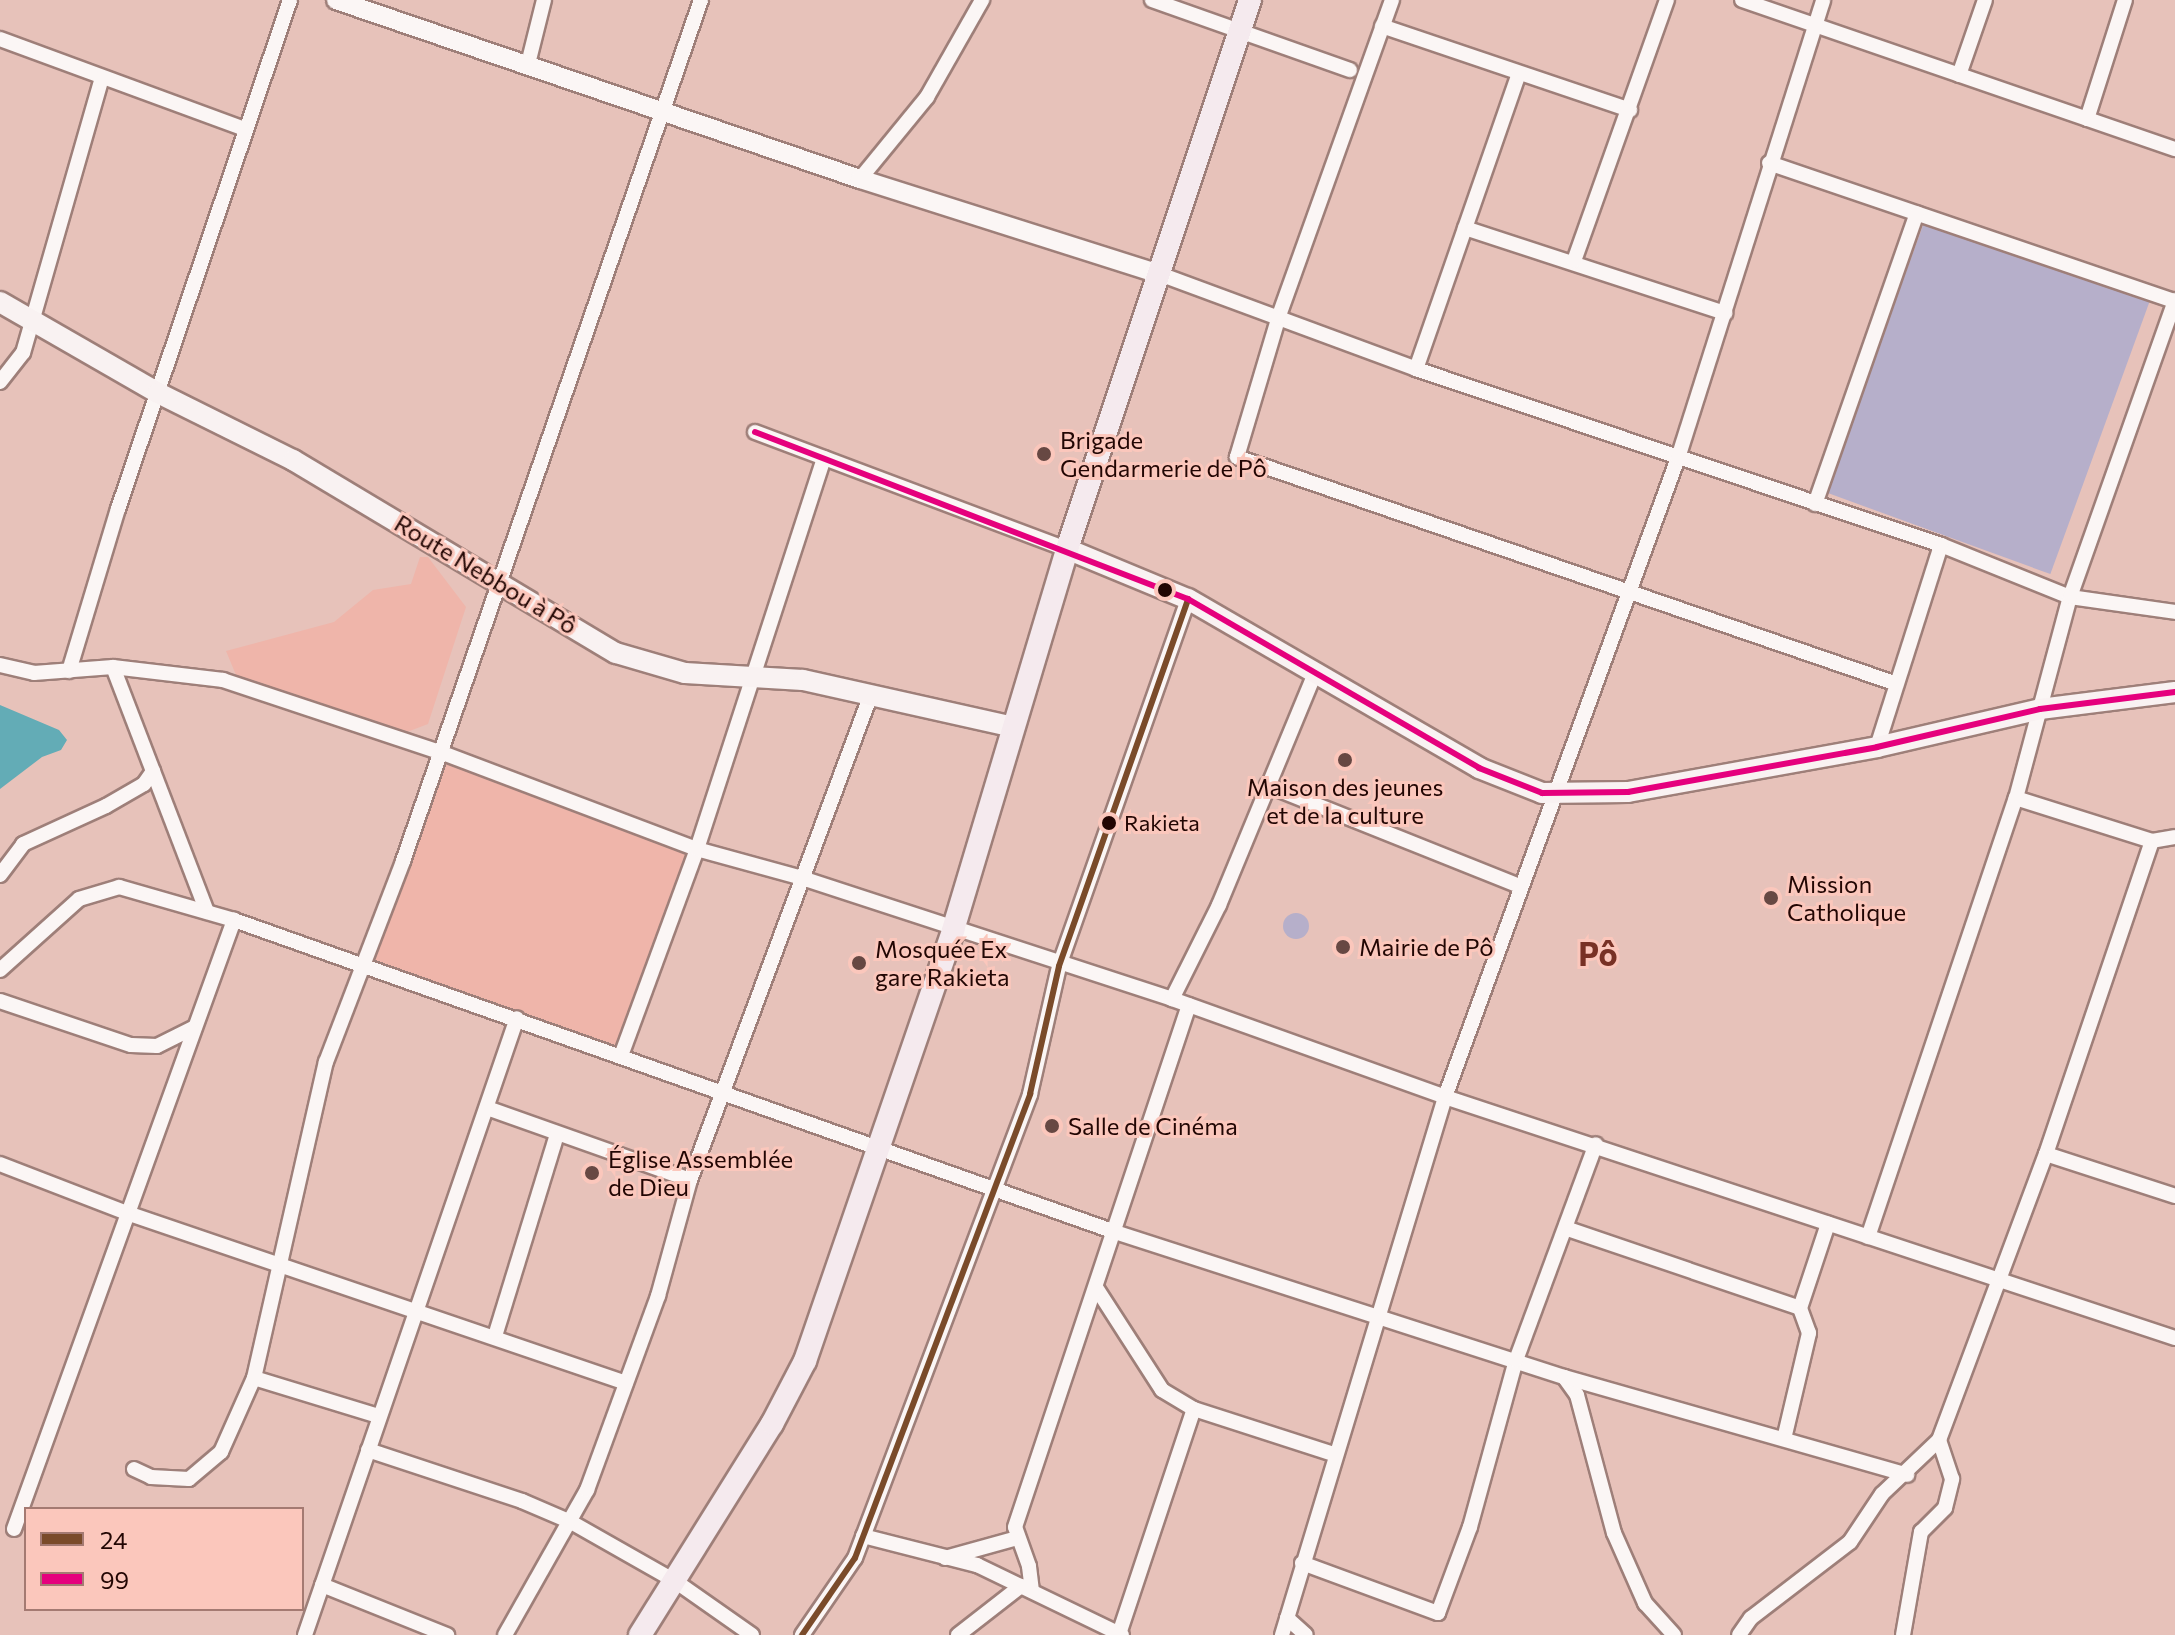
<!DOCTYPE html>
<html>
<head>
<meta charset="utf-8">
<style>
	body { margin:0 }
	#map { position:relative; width:2175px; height:1635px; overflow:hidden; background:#e7c2ba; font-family:Commissioner,sans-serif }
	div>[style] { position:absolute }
	.built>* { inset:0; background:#efb5aa; transform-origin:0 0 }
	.green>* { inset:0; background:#b6afca; transform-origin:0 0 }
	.round { border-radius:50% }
	.water>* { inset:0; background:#63acb6 }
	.roads { filter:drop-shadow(2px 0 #9e7f79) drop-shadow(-2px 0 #9e7f79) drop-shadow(0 2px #9e7f79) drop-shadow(0 -2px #9e7f79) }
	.minor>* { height:14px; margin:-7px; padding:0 7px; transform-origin:7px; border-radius:7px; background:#fbf6f5 }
	.tertiary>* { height:18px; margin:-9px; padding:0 9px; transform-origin:9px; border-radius:9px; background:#fbf6f5 }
	.secondary>* { height:20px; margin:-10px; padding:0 10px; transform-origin:10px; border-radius:10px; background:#f9f2f2 }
	.trunk>* { height:22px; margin:-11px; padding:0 11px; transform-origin:11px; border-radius:11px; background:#f5eaee }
	.bus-1>* { height:6px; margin:-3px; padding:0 3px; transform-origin:3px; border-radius:3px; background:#7a4b2a }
	.bus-2>* { height:6px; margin:-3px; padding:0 3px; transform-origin:3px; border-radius:3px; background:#e5007d }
	.dots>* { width:22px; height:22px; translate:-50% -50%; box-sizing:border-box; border:4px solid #fbc7bc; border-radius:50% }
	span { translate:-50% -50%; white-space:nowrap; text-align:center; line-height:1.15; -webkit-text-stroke:6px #fbc7bc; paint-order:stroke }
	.bus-label { font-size:22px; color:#220603 }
	.left { translate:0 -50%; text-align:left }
	.poi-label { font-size:24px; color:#220603 }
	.street-label { font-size:24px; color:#220603 }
	.district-label { font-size:32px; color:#783125; font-weight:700 }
	.legend { position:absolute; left:24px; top:1507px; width:280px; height:104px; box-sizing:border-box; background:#fbc7bc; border:2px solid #a47a72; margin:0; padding:10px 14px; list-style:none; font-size:24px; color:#220603 }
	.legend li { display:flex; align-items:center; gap:16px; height:40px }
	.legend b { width:40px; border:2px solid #a47a72 }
</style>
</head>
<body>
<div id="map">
	<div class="built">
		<i style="clip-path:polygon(420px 557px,428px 557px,466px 607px,428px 724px,407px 732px,236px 675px,226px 651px,334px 622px,373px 590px,411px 584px)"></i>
		<i style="left:444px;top:763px;width:259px;height:212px;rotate:20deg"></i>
	</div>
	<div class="green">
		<i style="left:1926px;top:217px;width:239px;height:293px;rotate:20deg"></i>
		<i class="round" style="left:1283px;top:913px;width:26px;height:26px"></i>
	</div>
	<div class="water">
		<i style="clip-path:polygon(0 705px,59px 730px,67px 740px,61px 750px,42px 757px,0 789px)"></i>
	</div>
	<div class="roads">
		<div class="minor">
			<i style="left:1152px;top:0;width:210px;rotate:19.5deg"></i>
			<i style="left:1392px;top:0;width:336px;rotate:109.7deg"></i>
			<i style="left:1279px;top:316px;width:147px;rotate:106.6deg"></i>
			<i style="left:1237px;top:457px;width:695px;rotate:18.98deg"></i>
			<i style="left:1742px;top:0;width:458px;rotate:19deg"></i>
			<i style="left:1382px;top:26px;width:262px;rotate:18.7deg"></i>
			<i style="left:0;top:39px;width:261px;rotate:20.2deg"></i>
			<i style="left:528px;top:64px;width:66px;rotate:-76deg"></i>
			<i style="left:1959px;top:75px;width:79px;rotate:-70.9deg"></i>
			<i style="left:2087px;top:119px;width:125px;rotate:-72.3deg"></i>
			<i style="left:1769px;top:163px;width:429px;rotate:18.8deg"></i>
			<i style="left:860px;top:179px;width:106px;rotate:-50.7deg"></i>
			<i style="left:927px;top:97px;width:112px;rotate:-60.4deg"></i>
			<i style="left:1465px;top:228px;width:274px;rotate:18.1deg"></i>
			<i style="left:1574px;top:261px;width:277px;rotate:-70.4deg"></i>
			<i style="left:1157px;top:273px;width:276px;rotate:20.3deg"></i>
			<i style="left:1416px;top:369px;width:554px;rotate:18.53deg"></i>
			<i style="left:1941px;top:545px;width:139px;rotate:22deg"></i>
			<i style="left:2070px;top:597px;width:106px;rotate:8.1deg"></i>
			<i style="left:1416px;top:369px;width:313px;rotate:-70.8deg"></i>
			<i style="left:0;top:382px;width:37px;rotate:-52deg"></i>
			<i style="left:23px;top:353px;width:287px;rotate:-74deg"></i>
			<i style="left:755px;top:432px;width:333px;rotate:20.6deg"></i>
			<i style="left:1815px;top:504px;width:308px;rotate:-70.7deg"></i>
			<i style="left:0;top:665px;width:35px;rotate:13deg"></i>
			<i style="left:34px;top:673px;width:79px;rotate:-4.3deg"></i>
			<i style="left:113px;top:667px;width:111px;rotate:6.7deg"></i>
			<i style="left:223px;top:680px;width:229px;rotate:18.4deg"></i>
			<i style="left:440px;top:752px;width:275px;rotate:20.7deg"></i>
			<i style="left:697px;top:849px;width:106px;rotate:15.4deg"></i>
			<i style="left:799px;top:877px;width:392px;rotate:18.1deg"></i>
			<i style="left:1172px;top:999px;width:290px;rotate:19.7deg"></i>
			<i style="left:1445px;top:1097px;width:769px;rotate:18.27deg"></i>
			<i style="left:113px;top:667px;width:262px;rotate:69deg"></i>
			<i style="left:69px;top:671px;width:169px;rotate:-73.2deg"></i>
			<i style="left:118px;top:509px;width:537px;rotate:-71.33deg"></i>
			<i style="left:1877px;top:747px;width:212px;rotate:-72.4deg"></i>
			<i style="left:1267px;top:785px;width:271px;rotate:21.8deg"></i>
			<i style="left:2152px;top:841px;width:23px;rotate:-10deg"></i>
			<i style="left:0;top:875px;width:39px;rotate:-53deg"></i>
			<i style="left:23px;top:844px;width:91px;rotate:-24.6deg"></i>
			<i style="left:106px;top:806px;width:44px;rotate:-30.1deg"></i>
			<i style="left:144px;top:784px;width:16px;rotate:-55deg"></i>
			<i style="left:0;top:970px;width:106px;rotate:-41.9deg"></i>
			<i style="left:79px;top:899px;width:42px;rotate:-16.7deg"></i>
			<i style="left:119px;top:887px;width:120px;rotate:16deg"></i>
			<i style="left:1172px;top:999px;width:105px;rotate:-63.4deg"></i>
			<i style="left:1219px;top:905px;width:251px;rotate:-67.5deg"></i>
			<i style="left:0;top:1001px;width:138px;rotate:18.6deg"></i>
			<i style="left:131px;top:1045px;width:26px;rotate:2deg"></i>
			<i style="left:157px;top:1046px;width:42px;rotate:-26.6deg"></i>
			<i style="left:622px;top:1053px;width:217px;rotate:-69.8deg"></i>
			<i style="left:697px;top:849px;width:411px;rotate:-72deg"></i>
			<i style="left:487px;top:1108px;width:215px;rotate:19.5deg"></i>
			<i style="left:2046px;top:1154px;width:136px;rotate:18deg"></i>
			<i style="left:0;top:1164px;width:136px;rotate:21.1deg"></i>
			<i style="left:127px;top:1213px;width:527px;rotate:18.81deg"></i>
			<i style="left:1568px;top:1229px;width:245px;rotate:18.8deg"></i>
			<i style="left:1868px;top:1237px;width:463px;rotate:-71.4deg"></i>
			<i style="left:2016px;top:798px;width:208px;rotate:-75deg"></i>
			<i style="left:2070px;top:597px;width:315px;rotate:-70.5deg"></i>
			<i style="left:1097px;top:1289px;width:120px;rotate:57.2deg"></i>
			<i style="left:1162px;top:1390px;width:37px;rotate:31deg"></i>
			<i style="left:1194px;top:1409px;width:146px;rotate:17.9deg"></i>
			<i style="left:495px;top:1336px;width:211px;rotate:-72.9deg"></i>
			<i style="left:1564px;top:1377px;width:22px;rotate:54deg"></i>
			<i style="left:1577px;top:1395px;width:143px;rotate:75deg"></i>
			<i style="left:1614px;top:1533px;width:77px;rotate:66.1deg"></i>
			<i style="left:1645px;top:1603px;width:43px;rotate:47.8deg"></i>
			<i style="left:254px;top:1378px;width:130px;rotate:17deg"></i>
			<i style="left:1784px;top:1439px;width:109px;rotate:-76.7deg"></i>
			<i style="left:1809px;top:1333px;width:27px;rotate:-110deg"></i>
			<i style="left:1800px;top:1308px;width:89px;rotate:-71.6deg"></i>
			<i style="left:368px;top:1450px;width:162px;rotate:18.3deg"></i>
			<i style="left:522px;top:1501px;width:53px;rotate:23.2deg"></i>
			<i style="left:571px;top:1522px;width:120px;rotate:29.6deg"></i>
			<i style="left:675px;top:1581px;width:94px;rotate:35deg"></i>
			<i style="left:134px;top:1469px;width:19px;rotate:25deg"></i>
			<i style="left:151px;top:1477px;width:38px;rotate:3deg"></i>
			<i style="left:189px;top:1479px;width:42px;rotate:-40.2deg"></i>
			<i style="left:221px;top:1452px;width:81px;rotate:-66deg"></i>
			<i style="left:254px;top:1378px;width:324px;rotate:-77.2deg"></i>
			<i style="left:326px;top:1062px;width:215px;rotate:-69deg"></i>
			<i style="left:403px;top:861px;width:911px;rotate:-70.91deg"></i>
			<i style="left:14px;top:1529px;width:648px;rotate:-70.14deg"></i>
			<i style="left:234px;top:920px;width:935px;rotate:19.5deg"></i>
			<i style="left:1115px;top:1232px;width:472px;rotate:17.9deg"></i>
			<i style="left:1564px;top:1377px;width:357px;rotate:15.9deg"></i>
			<i style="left:863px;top:1536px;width:118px;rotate:14.3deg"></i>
			<i style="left:977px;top:1565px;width:161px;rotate:25.8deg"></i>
			<i style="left:945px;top:1558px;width:75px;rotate:-15.5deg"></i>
			<i style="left:1302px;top:1563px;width:145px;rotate:20.2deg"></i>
			<i style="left:1438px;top:1613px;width:92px;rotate:-69.6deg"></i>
			<i style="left:1470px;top:1527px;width:173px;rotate:-74.6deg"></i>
			<i style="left:1516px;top:1360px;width:230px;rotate:-69.7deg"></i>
			<i style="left:322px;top:1585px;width:135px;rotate:21.8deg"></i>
			<i style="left:1032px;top:1591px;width:25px;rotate:-97deg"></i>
			<i style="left:1029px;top:1566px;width:41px;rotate:-109.7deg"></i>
			<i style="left:1015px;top:1527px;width:550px;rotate:-71.57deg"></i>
			<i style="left:1287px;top:1618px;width:25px;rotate:42deg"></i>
			<i style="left:1119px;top:1634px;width:237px;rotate:-71.6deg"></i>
			<i style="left:305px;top:1635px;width:652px;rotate:-71.04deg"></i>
			<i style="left:505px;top:1635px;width:167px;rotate:-60.5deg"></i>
			<i style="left:587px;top:1490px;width:207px;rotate:-69.9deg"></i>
			<i style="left:658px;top:1296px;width:120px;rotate:-74.6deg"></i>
			<i style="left:690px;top:1180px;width:515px;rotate:-69.56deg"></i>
			<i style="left:802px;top:1635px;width:93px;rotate:-55.5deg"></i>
			<i style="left:855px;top:1558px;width:496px;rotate:-69.3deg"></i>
			<i style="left:1030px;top:1094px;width:131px;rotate:-77.2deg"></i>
			<i style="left:1059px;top:966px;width:389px;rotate:-70.6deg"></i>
			<i style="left:958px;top:1635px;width:80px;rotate:-37.9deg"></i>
			<i style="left:1282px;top:1635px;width:562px;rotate:-73.14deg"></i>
			<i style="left:1445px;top:1097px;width:680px;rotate:-69.97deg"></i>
			<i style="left:1678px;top:458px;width:480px;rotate:-72.4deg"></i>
			<i style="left:1739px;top:1635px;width:21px;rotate:-55deg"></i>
			<i style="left:1751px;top:1618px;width:125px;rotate:-37.5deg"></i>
			<i style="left:1850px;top:1542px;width:58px;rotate:-56.3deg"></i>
			<i style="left:1882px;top:1494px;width:79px;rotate:-43.5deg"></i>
			<i style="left:1939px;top:1440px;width:305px;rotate:-69.5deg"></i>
			<i style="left:2046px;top:1154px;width:330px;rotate:-71.3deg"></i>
			<i style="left:2152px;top:841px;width:143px;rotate:-162.5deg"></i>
			<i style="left:1903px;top:1635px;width:105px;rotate:-80.1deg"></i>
			<i style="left:1921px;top:1532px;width:34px;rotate:-45deg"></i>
			<i style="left:1945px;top:1508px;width:30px;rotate:-76deg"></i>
			<i style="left:1952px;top:1479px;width:41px;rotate:-108.4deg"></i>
		</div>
		<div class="tertiary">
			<i style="left:336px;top:0;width:554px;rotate:18.86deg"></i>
			<i style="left:860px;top:179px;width:312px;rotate:17.6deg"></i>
		</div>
		<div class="secondary">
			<i style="left:0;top:302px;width:182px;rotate:29.9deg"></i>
			<i style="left:158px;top:393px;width:151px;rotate:26.4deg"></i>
			<i style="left:293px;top:460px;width:376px;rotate:30.9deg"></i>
			<i style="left:616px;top:653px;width:72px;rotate:16.2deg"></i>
			<i style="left:685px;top:673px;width:118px;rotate:3.4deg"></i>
			<i style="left:803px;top:680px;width:215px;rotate:12.6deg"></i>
			<i style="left:1067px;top:549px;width:131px;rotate:22.5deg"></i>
			<i style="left:1188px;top:599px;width:337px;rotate:30.1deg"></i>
			<i style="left:1479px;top:768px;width:68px;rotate:21.6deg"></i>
			<i style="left:1542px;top:793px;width:86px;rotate:-0.7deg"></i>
			<i style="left:1628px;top:792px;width:253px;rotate:-10.2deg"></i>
			<i style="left:1877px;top:747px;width:167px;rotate:-13.1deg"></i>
			<i style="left:2040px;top:709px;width:136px;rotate:-7.2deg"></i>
		</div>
		<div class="trunk">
			<i style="left:640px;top:1635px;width:249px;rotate:-58deg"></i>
			<i style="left:772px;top:1424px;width:71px;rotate:-62.4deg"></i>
			<i style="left:805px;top:1361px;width:456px;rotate:-71deg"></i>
			<i style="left:953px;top:930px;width:398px;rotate:-73.3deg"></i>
			<i style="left:1067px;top:549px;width:579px;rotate:-71.57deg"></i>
		</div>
	</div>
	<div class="bus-1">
		<i style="left:802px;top:1635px;width:93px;rotate:-55.5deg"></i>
		<i style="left:855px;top:1558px;width:496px;rotate:-69.3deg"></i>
		<i style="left:1030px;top:1094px;width:131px;rotate:-77.2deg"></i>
		<i style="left:1059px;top:966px;width:389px;rotate:-70.6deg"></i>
	</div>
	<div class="bus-2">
		<i style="left:755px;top:432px;width:464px;rotate:21.1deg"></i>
		<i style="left:1188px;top:599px;width:337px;rotate:30.1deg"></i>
		<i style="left:1479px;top:768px;width:68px;rotate:21.6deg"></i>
		<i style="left:1542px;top:793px;width:86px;rotate:-0.7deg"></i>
		<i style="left:1628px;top:792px;width:253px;rotate:-10.2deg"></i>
		<i style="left:1877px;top:747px;width:167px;rotate:-13.1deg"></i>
		<i style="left:2040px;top:709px;width:136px;rotate:-7.2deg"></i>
	</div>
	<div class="dots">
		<i style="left:1044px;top:454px;background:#674843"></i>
		<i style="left:1165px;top:590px;background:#220603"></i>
		<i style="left:1345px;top:760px;background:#674843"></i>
		<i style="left:1109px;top:823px;background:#220603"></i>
		<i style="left:1771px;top:898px;background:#674843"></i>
		<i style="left:1343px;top:947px;background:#674843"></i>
		<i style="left:859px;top:963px;background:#674843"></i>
		<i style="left:1052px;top:1126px;background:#674843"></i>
		<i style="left:592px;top:1173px;background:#674843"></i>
	</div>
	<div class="bus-label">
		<span class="left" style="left:1124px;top:823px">Rakieta</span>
	</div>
	<div class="poi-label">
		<span class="left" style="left:1060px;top:454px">Brigade<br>Gendarmerie de Pô</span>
		<span style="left:1345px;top:801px">Maison des jeunes<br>et de la culture</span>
		<span class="left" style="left:1787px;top:898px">Mission<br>Catholique</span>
		<span class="left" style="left:1359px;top:947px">Mairie de Pô</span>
		<span class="left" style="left:875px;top:963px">Mosquée Ex<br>gare Rakieta</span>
		<span class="left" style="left:1068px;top:1126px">Salle de Cinéma</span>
		<span class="left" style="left:608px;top:1173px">Église Assemblée<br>de Dieu</span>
	</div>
	<div class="street-label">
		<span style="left:486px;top:574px;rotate:31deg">Route Nebbou à Pô</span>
	</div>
	<div class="district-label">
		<span style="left:1598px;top:953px">Pô</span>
	</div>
	<ul class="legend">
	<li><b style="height:10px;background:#7a4b2a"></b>24</li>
	<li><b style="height:10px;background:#e5007d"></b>99</li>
	</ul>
</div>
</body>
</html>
